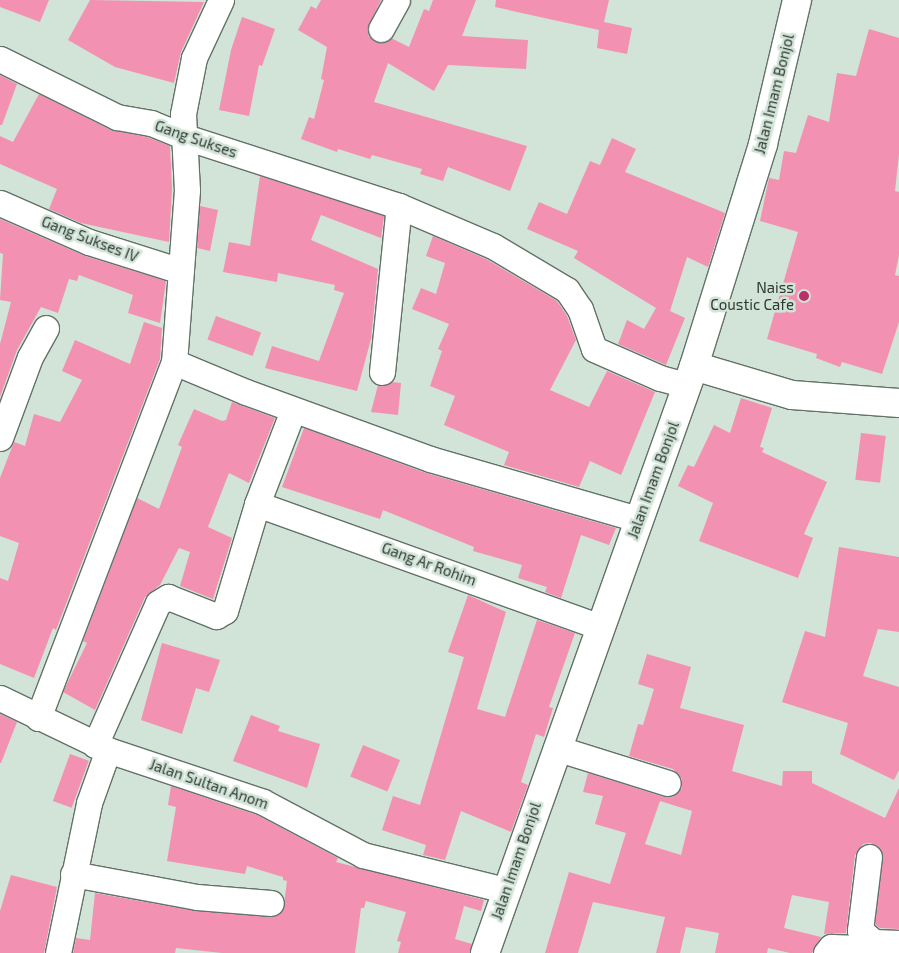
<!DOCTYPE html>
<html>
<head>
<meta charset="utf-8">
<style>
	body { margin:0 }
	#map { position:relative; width:899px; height:953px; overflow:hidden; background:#d1e4d7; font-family:"Exo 2",sans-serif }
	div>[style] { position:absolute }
	.building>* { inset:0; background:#f391b2; transform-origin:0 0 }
	.roads { filter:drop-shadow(1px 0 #627267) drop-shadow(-1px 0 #627267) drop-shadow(0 1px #627267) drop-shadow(0 -1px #627267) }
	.street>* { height:25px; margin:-12.5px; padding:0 12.5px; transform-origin:12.5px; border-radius:12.5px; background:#fff }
	.secondary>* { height:28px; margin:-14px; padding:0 14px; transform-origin:14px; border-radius:14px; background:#fff }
	.highway>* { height:28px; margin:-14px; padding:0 14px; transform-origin:14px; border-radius:14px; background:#fff }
	.dots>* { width:14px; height:14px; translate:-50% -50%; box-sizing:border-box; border:2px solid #d1e4d7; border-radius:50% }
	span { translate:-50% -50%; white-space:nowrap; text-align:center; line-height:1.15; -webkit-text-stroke:5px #d1e4d7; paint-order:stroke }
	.street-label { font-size:15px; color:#313934 }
	.poi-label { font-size:15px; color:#313934 }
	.right { translate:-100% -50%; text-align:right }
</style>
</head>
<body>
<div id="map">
	<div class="building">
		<i style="clip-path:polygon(0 0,49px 0,40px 22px,0 7px)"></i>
		<i style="clip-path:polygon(90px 0,204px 2px,181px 52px,174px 83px,115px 67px,68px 40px)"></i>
		<i style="clip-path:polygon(321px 0,381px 0,367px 29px,369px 37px,381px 43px,391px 38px,409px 47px,424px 9px,429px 11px,433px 0,476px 0,462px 36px,528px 40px,526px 69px,448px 65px,434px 91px,388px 63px,374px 102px,527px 146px,510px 191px,448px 167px,443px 181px,420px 174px,422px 169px,372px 155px,370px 159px,338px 149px,337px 152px,301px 139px,309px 117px,314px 119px,324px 80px,321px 79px,327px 47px,298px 30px,311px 6px,316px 9px)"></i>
		<i style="clip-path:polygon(496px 0,609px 0,604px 22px,632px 28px,627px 54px,597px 48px,599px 30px,495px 7px)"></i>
		<i style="clip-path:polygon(242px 17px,275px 29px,262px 66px,259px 65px,249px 116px,219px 110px,231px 50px)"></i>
		<i style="clip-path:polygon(869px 29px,899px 38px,899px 154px,895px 191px,899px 192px,899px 255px,895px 275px,899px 276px,899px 322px,882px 374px,842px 362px,840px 367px,816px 358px,817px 354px,767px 339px,798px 232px,760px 221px,769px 178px,779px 180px,784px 151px,796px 153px,808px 115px,829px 122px,837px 73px,856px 76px)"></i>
		<i style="clip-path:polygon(0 75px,17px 84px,2px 125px,0 125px)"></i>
		<i style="clip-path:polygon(39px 94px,111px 130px,147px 137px,170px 146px,172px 188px,169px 242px,81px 223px,49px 209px,57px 189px,0 164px,0 136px,13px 142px)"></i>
		<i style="clip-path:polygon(612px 138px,636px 149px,625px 172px,725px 213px,708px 267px,687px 257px,670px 311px,685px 318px,666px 365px,618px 344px,627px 320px,644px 329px,656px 308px,574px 258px,578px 251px,527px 229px,539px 202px,567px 214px,590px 161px,600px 165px)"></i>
		<i style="clip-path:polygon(260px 176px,384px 216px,381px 238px,321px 215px,311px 240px,378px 269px,371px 339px,357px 391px,265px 368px,272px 346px,319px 361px,344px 293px,334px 290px,335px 285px,278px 273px,277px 282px,223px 272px,229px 242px,250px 246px)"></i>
		<i style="clip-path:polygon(200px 206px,218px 210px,210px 251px,197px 248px)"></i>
		<i style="clip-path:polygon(0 219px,85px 256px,166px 281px,160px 323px,128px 313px,133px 295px,79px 275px,77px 281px,69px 279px,58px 313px,41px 307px,17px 350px,0 397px,0 344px,11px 302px,0 300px,3px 254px,0 253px)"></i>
		<i style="clip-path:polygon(433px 236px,486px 259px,557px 301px,567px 316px,576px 340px,550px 390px,589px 407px,607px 371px,655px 392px,621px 475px,590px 461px,579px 487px,504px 465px,509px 452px,444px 425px,455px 396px,430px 386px,442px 351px,438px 349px,449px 324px,412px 309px,421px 288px,436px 294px,445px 263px,426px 256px)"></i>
		<i style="left:216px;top:316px;width:48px;height:25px;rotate:20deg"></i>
		<i style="clip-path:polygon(144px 322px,162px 328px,160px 359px,56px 630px,53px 628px,34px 678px,0 664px,0 578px,8px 581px,19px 543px,0 536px,0 478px,14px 442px,25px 446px,34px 414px,60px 422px,82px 380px,62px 371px,75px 340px,130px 364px)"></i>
		<i style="clip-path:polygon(391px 382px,401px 383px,398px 415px,371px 412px,378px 385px)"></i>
		<i style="clip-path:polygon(741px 398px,772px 408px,760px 447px,764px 448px,762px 452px,827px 482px,804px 534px,813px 538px,798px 578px,699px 541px,713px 503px,678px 486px,688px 465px,694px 467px,714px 425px,730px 433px)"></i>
		<i style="clip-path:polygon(232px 402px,275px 418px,249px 483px,229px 473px,208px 527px,232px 538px,213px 599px,180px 586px,190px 552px,179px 548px,160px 585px,145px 597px,95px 710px,63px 692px,87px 643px,83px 641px,137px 498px,159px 509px,182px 447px,178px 445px,194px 409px,222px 421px,226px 420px)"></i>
		<i style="clip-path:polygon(304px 428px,426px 473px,616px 528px,609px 545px,581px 535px,561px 598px,545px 592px,547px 587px,518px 578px,522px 565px,473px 551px,474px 547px,383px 510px,380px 519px,282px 487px)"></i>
		<i style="left:861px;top:433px;width:25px;height:47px;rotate:7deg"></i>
		<i style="clip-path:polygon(839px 547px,899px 557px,899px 632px,878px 629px,863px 676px,899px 687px,899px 770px,894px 780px,840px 754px,848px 723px,782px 702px,805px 631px,825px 637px)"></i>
		<i style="clip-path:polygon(468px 595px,506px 612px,477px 709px,505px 717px,537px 620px,575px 633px,549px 707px,553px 708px,544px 737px,536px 734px,521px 782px,528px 785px,511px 832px,461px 811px,445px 860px,423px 855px,426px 845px,382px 830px,393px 796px,420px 805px,464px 657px,448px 652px)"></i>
		<i style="clip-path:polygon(162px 643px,220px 660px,209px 692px,196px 688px,182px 734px,141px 720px)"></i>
		<i style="clip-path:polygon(evenodd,647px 654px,691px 667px,680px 708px,744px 725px,732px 771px,782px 786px,783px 771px,812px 771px,812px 783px,885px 818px,899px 788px,899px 929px,880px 928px,875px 924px,883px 858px,878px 846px,870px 843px,863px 844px,855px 855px,846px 933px,824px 934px,829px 902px,792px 895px,784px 928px,821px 937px,812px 953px,790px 953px,768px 948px,767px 953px,715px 953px,719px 933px,686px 927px,680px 953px,656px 953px,665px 917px,593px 902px,578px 953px,545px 953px,569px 872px,610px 884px,626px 833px,595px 824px,603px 796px,583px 792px,588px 773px,664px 797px,672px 797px,682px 788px,682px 779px,673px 769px,629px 756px,638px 724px,643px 725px,654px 689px,638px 684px,647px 654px,660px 801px,692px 811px,681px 855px,645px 844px,660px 801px)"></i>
		<i style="clip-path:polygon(0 714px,17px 722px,1px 763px,0 763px)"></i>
		<i style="clip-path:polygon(251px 715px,280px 726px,278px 731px,320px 744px,307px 788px,233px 761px)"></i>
		<i style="left:363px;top:745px;width:40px;height:34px;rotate:22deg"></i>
		<i style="left:70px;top:754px;width:20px;height:50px;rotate:20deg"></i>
		<i style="clip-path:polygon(171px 786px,257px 815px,338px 858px,336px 862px,484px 900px,481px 911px,464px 906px,455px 939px,472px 944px,470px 953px,398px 953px,401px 942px,397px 941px,406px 912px,366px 901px,364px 908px,361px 908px,355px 953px,222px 953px,176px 948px,175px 953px,73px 953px,76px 938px,90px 940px,95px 893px,196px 911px,270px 917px,283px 911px,287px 881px,283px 880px,283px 877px,247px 866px,245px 874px,167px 861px,176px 807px,168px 805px)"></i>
		<i style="clip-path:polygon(11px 875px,57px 887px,44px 953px,0 953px,0 911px)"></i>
	</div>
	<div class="roads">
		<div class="street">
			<i style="left:221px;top:0;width:64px;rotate:115deg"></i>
			<i style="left:194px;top:58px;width:57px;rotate:101.1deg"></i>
			<i style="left:183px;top:114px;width:76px;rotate:87deg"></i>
			<i style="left:187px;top:190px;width:172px;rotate:94.3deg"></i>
			<i style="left:174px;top:362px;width:78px;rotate:22.6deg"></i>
			<i style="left:246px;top:392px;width:196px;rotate:20deg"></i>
			<i style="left:430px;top:459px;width:216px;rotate:16.1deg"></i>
			<i style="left:381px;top:29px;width:33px;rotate:-61deg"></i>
			<i style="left:0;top:59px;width:131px;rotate:26.4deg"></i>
			<i style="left:117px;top:117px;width:35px;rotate:10deg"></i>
			<i style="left:151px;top:123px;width:37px;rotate:22deg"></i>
			<i style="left:185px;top:137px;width:225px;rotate:17.9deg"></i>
			<i style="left:399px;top:206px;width:102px;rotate:23.1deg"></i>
			<i style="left:493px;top:246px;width:86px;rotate:30.7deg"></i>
			<i style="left:567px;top:290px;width:23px;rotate:56deg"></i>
			<i style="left:580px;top:309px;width:42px;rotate:70.7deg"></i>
			<i style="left:594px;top:349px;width:72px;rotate:23.7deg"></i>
			<i style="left:660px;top:378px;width:28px;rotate:15deg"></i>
			<i style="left:0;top:203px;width:97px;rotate:23.7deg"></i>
			<i style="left:89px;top:242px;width:96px;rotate:17.5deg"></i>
			<i style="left:382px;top:372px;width:167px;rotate:-84.2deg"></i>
			<i style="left:0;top:438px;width:86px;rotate:-69.7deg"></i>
			<i style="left:30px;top:357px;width:33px;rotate:-61deg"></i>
			<i style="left:257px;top:504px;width:364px;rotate:19.7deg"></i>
			<i style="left:0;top:698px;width:120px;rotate:25.7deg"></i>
			<i style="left:108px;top:750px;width:163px;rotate:18.5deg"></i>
			<i style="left:263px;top:802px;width:113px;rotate:27.9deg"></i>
			<i style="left:363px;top:855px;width:146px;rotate:13.8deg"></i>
			<i style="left:38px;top:718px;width:381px;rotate:-69.1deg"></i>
			<i style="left:95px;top:745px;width:155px;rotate:-66.1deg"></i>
			<i style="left:158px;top:603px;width:12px;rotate:-31deg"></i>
			<i style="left:168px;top:597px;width:52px;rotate:21.6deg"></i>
			<i style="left:216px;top:616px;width:10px;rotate:-29deg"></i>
			<i style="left:225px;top:611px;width:112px;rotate:-73.3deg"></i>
			<i style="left:257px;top:504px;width:101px;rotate:-69deg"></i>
			<i style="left:556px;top:748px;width:117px;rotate:17.4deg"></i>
			<i style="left:869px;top:857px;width:74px;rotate:97deg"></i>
			<i style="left:860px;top:930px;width:18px;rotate:41deg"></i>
			<i style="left:874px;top:942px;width:25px;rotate:2deg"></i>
			<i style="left:73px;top:874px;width:126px;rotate:10.5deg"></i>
			<i style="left:197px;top:897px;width:74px;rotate:4.6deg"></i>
			<i style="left:58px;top:953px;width:153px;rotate:-78.3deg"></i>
			<i style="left:89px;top:803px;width:56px;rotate:-70.3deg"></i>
			<i style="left:826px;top:953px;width:8px;rotate:-50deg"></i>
			<i style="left:831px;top:947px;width:29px;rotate:2deg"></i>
			<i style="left:860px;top:948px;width:12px;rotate:-70deg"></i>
		</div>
		<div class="secondary">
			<i style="left:694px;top:366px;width:102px;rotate:16.5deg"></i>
			<i style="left:792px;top:395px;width:107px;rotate:4.3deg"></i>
		</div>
		<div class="highway">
			<i style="left:485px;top:953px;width:623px;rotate:-70.4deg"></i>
			<i style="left:694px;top:366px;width:232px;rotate:-72.7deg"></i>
			<i style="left:763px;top:144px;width:148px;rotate:-76.7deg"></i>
		</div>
	</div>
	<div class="dots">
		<i style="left:804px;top:296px;background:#ba306b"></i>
	</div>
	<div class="street-label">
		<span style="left:774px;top:94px;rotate:-76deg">Jalan Imam Bonjol</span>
		<span style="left:196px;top:139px;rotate:19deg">Gang Sukses</span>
		<span style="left:90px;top:239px;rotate:21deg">Gang Sukses IV</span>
		<span style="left:653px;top:480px;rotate:-70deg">Jalan Imam Bonjol</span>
		<span style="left:429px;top:564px;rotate:20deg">Gang Ar Rohim</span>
		<span style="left:209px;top:784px;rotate:19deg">Jalan Sultan Anom</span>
		<span style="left:516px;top:861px;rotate:-71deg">Jalan Imam Bonjol</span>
	</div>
	<div class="poi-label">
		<span class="right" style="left:794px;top:296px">Naiss<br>Coustic Cafe</span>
	</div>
</div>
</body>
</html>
